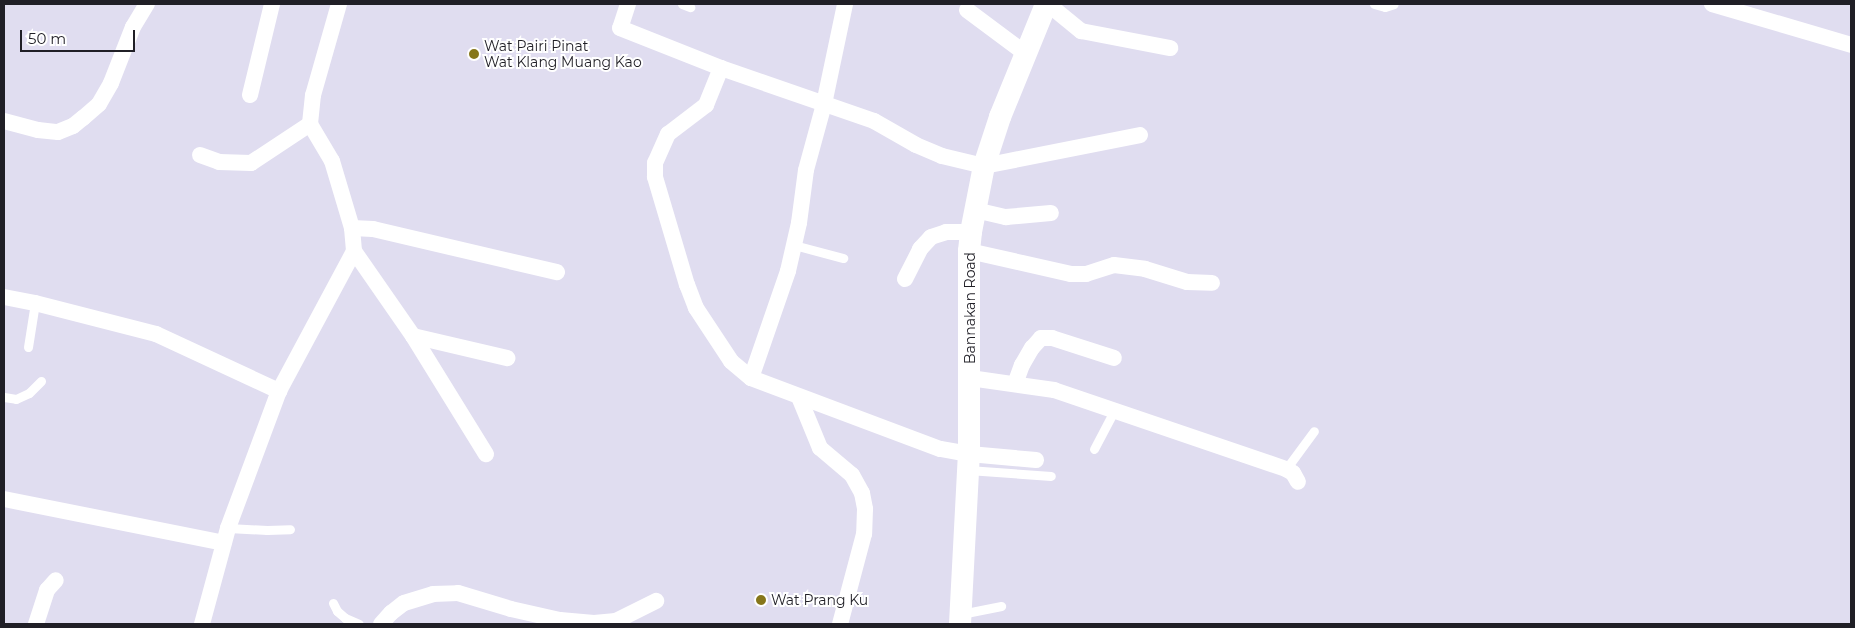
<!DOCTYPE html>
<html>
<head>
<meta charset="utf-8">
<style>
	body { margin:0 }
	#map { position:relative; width:1855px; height:628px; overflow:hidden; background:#e0ddf0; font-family:Montserrat,sans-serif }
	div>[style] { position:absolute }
	.lane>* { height:9px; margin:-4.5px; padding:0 4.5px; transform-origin:4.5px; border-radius:4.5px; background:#fff }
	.street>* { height:16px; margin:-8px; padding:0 8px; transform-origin:8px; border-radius:8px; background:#fff }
	.secondary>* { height:22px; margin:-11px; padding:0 11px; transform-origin:11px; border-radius:11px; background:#fff }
	.dots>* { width:14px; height:14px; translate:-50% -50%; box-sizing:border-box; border:2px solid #fff; border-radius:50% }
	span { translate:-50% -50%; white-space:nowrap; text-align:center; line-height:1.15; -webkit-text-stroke:4px #fff; paint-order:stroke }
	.poi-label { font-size:14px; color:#201f26 }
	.left { translate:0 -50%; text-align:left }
	.street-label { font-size:14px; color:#201f26 }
	.frame { position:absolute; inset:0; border:5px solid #201f26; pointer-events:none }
	.scale { position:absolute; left:20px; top:30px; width:115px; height:22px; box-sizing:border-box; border:2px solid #201f26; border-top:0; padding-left:6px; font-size:15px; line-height:18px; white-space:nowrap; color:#201f26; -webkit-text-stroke:4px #fff; paint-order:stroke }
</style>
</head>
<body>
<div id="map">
	<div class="lane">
		<i style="left:682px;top:4px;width:9px;rotate:21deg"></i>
		<i style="left:1374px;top:4px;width:11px;rotate:15deg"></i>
		<i style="left:1385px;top:7px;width:9px;rotate:-18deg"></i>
		<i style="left:794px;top:245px;width:51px;rotate:14.9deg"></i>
		<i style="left:28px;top:347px;width:45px;rotate:-81deg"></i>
		<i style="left:4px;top:397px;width:12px;rotate:9deg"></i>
		<i style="left:16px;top:399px;width:14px;rotate:-25deg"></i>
		<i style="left:29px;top:393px;width:17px;rotate:-45deg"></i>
		<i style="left:1094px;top:449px;width:43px;rotate:-62.2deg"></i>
		<i style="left:1286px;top:469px;width:47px;rotate:-53.6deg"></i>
		<i style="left:968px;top:470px;width:83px;rotate:4.1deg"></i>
		<i style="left:228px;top:528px;width:39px;rotate:3deg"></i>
		<i style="left:267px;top:530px;width:23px;rotate:-2deg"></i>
		<i style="left:333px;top:603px;width:9px;rotate:63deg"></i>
		<i style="left:337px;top:611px;width:11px;rotate:41deg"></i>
		<i style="left:345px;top:618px;width:15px;rotate:23deg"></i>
		<i style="left:961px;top:614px;width:41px;rotate:-11.3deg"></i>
	</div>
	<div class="street">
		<i style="left:339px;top:4px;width:95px;rotate:105.9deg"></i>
		<i style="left:313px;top:95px;width:29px;rotate:96deg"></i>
		<i style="left:310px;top:124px;width:43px;rotate:59.3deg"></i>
		<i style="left:332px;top:161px;width:70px;rotate:73.4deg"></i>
		<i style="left:352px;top:228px;width:23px;rotate:85deg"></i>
		<i style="left:354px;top:251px;width:103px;rotate:55.2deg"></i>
		<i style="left:413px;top:336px;width:139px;rotate:58.3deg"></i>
		<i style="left:628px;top:4px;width:25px;rotate:108deg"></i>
		<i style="left:620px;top:28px;width:109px;rotate:21.6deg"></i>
		<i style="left:1048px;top:4px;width:43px;rotate:39.3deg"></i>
		<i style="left:1081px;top:31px;width:91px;rotate:10.8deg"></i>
		<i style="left:1712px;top:4px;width:145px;rotate:16.4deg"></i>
		<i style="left:967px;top:10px;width:74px;rotate:36.7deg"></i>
		<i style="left:250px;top:95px;width:94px;rotate:-76.4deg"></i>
		<i style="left:4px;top:121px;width:35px;rotate:15deg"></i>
		<i style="left:38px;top:130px;width:20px;rotate:6deg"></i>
		<i style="left:58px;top:132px;width:16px;rotate:-22deg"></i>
		<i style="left:73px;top:126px;width:13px;rotate:-39deg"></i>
		<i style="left:83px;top:118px;width:21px;rotate:-41deg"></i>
		<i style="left:99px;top:104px;width:24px;rotate:-60deg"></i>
		<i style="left:111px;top:83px;width:60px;rotate:-68.6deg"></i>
		<i style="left:133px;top:27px;width:27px;rotate:-59deg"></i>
		<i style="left:200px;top:155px;width:20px;rotate:20deg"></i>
		<i style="left:219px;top:162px;width:32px;rotate:2deg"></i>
		<i style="left:251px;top:163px;width:71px;rotate:-33.5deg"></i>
		<i style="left:975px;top:210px;width:32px;rotate:13deg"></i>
		<i style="left:1006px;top:217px;width:45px;rotate:-5.1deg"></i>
		<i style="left:352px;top:228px;width:21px;rotate:3deg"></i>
		<i style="left:373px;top:229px;width:189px;rotate:13.2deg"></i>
		<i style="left:969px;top:251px;width:105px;rotate:12.7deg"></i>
		<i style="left:1071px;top:274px;width:15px"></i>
		<i style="left:1086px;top:274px;width:29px;rotate:-18deg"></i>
		<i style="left:1114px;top:265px;width:31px;rotate:7deg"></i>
		<i style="left:1145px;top:269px;width:44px;rotate:17.2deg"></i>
		<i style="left:1187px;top:282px;width:25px;rotate:2deg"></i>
		<i style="left:905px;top:279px;width:34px;rotate:-63deg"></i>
		<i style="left:920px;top:249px;width:16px;rotate:-47deg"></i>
		<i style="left:931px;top:237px;width:16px;rotate:-18deg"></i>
		<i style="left:946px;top:232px;width:25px"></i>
		<i style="left:4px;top:297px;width:32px;rotate:11deg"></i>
		<i style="left:35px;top:303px;width:125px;rotate:14.4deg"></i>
		<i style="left:156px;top:334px;width:136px;rotate:24.9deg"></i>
		<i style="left:413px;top:336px;width:97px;rotate:13.2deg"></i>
		<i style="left:751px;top:378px;width:113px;rotate:-70.9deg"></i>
		<i style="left:788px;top:271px;width:49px;rotate:-77.1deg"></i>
		<i style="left:799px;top:223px;width:53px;rotate:-82.5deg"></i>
		<i style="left:806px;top:170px;width:68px;rotate:-74.7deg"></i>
		<i style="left:824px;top:104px;width:102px;rotate:-78.1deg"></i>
		<i style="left:970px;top:378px;width:85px;rotate:8.1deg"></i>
		<i style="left:1054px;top:390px;width:245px;rotate:18.8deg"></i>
		<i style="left:1286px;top:469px;width:8px;rotate:30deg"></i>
		<i style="left:1293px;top:473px;width:10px;rotate:61deg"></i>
		<i style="left:1015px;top:384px;width:20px;rotate:-70deg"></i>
		<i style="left:1022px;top:365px;width:20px;rotate:-60deg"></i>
		<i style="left:1032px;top:348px;width:13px;rotate:-48deg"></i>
		<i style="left:1041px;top:338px;width:11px"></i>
		<i style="left:1052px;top:338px;width:65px;rotate:17.9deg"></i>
		<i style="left:799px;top:397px;width:55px;rotate:67.6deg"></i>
		<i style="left:820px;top:448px;width:42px;rotate:40.2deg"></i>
		<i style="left:852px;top:475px;width:21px;rotate:61deg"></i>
		<i style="left:862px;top:493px;width:16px;rotate:79deg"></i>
		<i style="left:865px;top:509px;width:25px;rotate:92deg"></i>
		<i style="left:864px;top:534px;width:93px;rotate:104.9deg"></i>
		<i style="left:1036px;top:460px;width:67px;rotate:-174.9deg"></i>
		<i style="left:969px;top:454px;width:29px;rotate:-170deg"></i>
		<i style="left:940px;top:449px;width:202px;rotate:-159.4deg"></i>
		<i style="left:751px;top:378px;width:26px;rotate:-140deg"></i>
		<i style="left:731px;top:361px;width:64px;rotate:-123.4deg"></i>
		<i style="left:696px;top:308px;width:25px;rotate:-111deg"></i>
		<i style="left:687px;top:285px;width:113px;rotate:-106.5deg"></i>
		<i style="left:655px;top:177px;width:14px;rotate:-90deg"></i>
		<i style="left:655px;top:163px;width:32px;rotate:-66deg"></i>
		<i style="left:668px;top:134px;width:48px;rotate:-37.3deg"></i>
		<i style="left:706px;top:105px;width:40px;rotate:-68deg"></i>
		<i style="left:721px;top:68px;width:162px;rotate:19.1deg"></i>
		<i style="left:874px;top:121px;width:48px;rotate:29.7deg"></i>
		<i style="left:916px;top:145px;width:28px;rotate:23deg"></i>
		<i style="left:942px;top:156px;width:43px;rotate:13.4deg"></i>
		<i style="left:984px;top:166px;width:159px;rotate:-11.2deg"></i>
		<i style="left:4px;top:499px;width:224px;rotate:11.3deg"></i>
		<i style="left:36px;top:624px;width:36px;rotate:-72deg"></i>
		<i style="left:47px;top:590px;width:13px;rotate:-48deg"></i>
		<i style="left:202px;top:624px;width:99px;rotate:-74.8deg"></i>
		<i style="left:228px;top:528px;width:146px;rotate:-69.6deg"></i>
		<i style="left:279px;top:391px;width:159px;rotate:-61.8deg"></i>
		<i style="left:381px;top:624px;width:15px;rotate:-48deg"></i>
		<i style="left:391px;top:613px;width:16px;rotate:-38deg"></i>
		<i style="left:404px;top:603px;width:30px;rotate:-17deg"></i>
		<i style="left:433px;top:594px;width:25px;rotate:-2deg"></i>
		<i style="left:458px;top:593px;width:55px;rotate:16.8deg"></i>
		<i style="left:511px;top:609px;width:50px;rotate:12.7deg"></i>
		<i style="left:560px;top:620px;width:34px;rotate:5deg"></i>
		<i style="left:594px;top:623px;width:22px;rotate:-5deg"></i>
		<i style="left:616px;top:621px;width:45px;rotate:-26.6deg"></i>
	</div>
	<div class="secondary">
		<i style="left:960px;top:624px;width:170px;rotate:-87deg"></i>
		<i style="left:969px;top:454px;width:203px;rotate:-90deg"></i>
		<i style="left:969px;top:251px;width:19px;rotate:-84deg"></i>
		<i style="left:971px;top:232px;width:67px;rotate:-78.9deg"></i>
		<i style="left:984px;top:166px;width:52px;rotate:-71.9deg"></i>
		<i style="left:1000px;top:117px;width:122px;rotate:-67.8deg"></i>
	</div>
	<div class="dots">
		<i style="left:474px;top:54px;background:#86761a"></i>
		<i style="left:761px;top:600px;background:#86761a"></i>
	</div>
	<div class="poi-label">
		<span class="left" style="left:484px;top:54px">Wat Pairi Pinat<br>Wat Klang Muang Kao</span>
		<span class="left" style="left:771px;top:600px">Wat Prang Ku</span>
	</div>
	<div class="street-label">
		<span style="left:970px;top:308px;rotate:-90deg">Bannakan Road</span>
	</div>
	<div class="frame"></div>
	<div class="scale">50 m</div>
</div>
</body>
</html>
